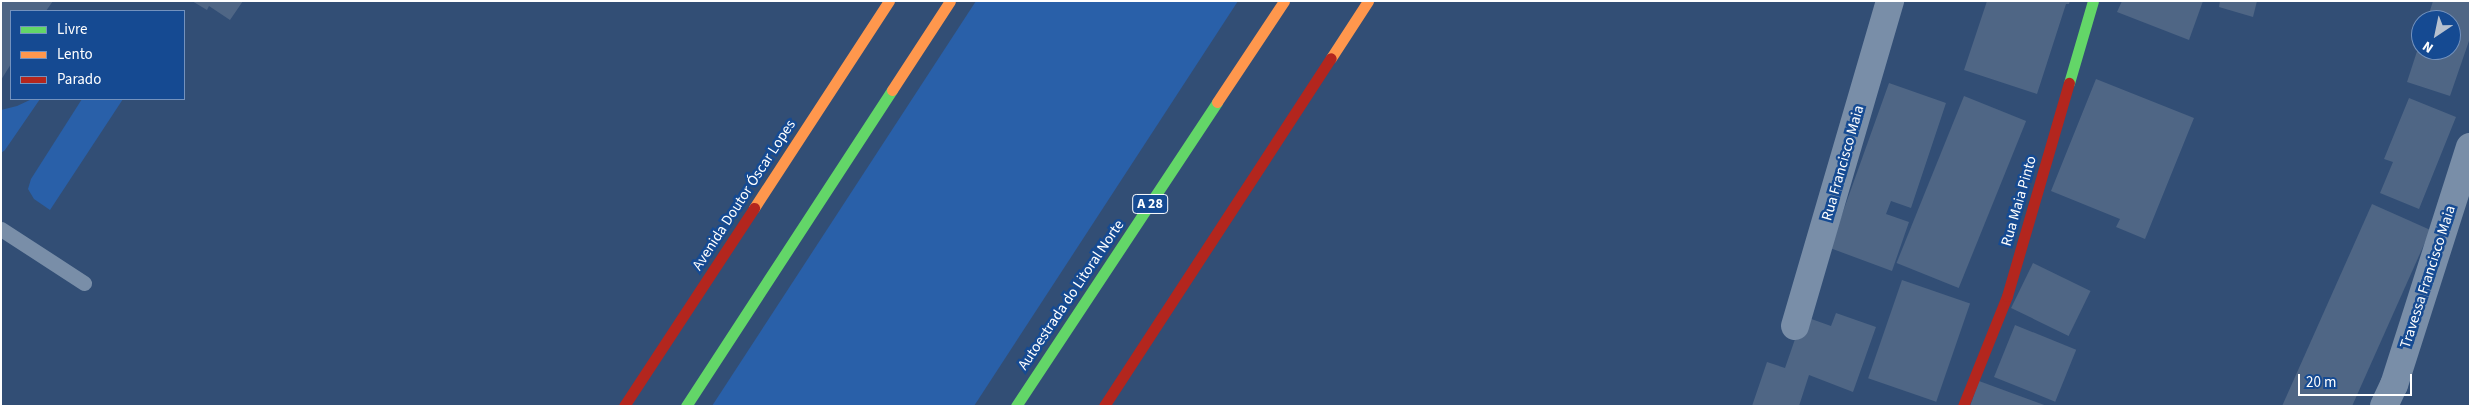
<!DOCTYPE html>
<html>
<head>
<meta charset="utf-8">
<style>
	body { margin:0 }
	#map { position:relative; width:2471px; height:407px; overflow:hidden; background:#324e75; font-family:"Source Sans 3",sans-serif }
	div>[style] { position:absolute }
	.green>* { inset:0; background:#2960a9 }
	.building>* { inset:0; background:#4f6685; transform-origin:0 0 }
	.lane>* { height:15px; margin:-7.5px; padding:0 7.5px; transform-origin:7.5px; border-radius:7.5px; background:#798ea8 }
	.street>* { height:28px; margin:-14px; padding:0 14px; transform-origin:14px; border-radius:14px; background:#798ea8 }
	.fast>* { height:11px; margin:-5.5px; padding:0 5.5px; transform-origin:5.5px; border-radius:5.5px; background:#63d668 }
	.slow>* { height:11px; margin:-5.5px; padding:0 5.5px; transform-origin:5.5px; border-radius:5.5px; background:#ff974d }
	.jam>* { height:11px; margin:-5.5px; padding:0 5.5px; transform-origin:5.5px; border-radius:5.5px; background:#b3261e }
	span { translate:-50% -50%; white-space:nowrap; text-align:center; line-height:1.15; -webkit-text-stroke:5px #154a92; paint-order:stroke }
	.shield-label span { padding:1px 4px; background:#154a92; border:1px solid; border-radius:4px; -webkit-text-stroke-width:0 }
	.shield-label { font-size:14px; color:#fff; font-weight:700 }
	.street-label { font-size:15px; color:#fff }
	.frame { position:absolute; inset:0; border:2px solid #fff; pointer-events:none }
	.legend { position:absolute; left:10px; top:10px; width:175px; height:90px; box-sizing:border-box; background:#154a92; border:1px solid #7392be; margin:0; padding:6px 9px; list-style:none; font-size:15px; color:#fff }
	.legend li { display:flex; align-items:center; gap:10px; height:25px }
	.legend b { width:25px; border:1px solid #7392be }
	.north { position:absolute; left:2411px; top:10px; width:50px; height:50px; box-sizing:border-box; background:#154a92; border:1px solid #7392be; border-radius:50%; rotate:214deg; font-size:14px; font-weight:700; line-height:20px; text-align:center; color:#fff }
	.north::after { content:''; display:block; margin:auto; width:18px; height:22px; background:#b7c1cf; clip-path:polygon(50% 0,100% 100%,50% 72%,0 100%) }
	.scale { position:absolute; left:2298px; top:374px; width:114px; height:22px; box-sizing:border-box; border:2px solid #fff; border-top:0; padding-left:6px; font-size:15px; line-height:18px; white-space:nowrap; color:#fff; -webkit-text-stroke:4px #154a92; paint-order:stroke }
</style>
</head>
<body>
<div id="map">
	<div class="green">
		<i style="clip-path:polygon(976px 1px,1238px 1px,974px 406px,712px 406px)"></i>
		<i style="clip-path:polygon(32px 99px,40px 99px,5px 150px,1px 153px,1px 110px,17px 106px)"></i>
		<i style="clip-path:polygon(82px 99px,123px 99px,50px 210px,34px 199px,28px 189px,31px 179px)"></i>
	</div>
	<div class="building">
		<i style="clip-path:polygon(1px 1px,53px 1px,46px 11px,11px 11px,11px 64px,1px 80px)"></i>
		<i style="clip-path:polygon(192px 1px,243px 1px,230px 20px,209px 6px,207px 10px)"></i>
		<i style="clip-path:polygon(1987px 1px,2070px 1px,2069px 4px,2066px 4px,2037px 94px,1964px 70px)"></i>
		<i style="clip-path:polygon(2122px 1px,2203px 1px,2189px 40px,2117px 12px)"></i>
		<i style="clip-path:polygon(2220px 1px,2257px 1px,2253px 17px,2219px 7px)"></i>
		<i style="clip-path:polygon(2433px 1px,2470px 2px,2470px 38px,2450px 96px,2407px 82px,2421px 39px,2421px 50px,2451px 50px,2451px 20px,2427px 20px)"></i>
		<i style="clip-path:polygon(2096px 79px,2194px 118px,2145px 239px,2116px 227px,2120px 219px,2051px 191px)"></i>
		<i style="clip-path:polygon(1889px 83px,1946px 103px,1911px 208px,1891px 201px,1886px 214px,1909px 222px,1892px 271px,1830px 248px)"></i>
		<i style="left:1964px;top:96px;width:67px;height:180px;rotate:22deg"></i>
		<i style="clip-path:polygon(2409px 98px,2456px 117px,2419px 209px,2380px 193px,2393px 162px,2384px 159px)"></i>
		<i style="left:2372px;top:204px;width:64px;height:220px;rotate:24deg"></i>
		<i style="left:2033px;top:263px;width:64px;height:50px;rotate:26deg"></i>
		<i style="left:1902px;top:280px;width:72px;height:104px;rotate:19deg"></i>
		<i style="clip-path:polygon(1836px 313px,1876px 327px,1853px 392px,1809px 375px,1799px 406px,1752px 406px,1767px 362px,1785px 368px,1803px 316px,1831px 326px)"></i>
		<i style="left:2015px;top:325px;width:66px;height:56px;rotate:22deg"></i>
		<i style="clip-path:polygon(1979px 381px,2047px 406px,1970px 406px)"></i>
	</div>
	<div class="lane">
		<i style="left:1px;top:229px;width:99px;rotate:33deg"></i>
	</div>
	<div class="street">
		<i style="left:1795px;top:326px;width:339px;rotate:-73.7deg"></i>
		<i style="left:2384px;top:406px;width:23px;rotate:-65deg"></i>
		<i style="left:2394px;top:385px;width:250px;rotate:-72.3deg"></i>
	</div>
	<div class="fast">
		<i style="left:2069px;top:83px;width:85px;rotate:-73.7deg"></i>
		<i style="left:686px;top:406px;width:377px;rotate:-56.9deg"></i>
		<i style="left:1016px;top:406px;width:364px;rotate:-56.5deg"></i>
	</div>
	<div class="slow">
		<i style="left:1331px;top:58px;width:68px;rotate:-57deg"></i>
		<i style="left:892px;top:90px;width:106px;rotate:-56.9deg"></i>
		<i style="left:1217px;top:102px;width:121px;rotate:-56.4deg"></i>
		<i style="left:754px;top:208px;width:247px;rotate:-56.9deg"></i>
	</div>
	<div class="jam">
		<i style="left:624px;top:406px;width:237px;rotate:-56.7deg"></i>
		<i style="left:1104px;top:406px;width:415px;rotate:-56.9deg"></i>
		<i style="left:1963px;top:406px;width:118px;rotate:-68.2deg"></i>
		<i style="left:2007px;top:296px;width:222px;rotate:-73.8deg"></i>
	</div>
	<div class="shield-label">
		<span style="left:1150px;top:204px">A 28</span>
	</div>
	<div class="street-label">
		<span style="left:1843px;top:163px;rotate:-74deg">Rua Francisco Maia</span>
		<span style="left:744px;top:195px;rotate:-57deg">Avenida Doutor Óscar Lopes</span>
		<span style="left:2019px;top:201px;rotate:-74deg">Rua Maia Pinto</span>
		<span style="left:2428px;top:277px;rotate:-72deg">Travessa Francisco Maia</span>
		<span style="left:1071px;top:295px;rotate:-56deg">Autoestrada do Litoral Norte</span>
	</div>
	<div class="frame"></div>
	<ul class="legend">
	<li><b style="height:6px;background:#63d668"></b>Livre</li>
	<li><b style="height:6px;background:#ff974d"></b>Lento</li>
	<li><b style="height:6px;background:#b3261e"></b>Parado</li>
	</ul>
	<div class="north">N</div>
	<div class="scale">20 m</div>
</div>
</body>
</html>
